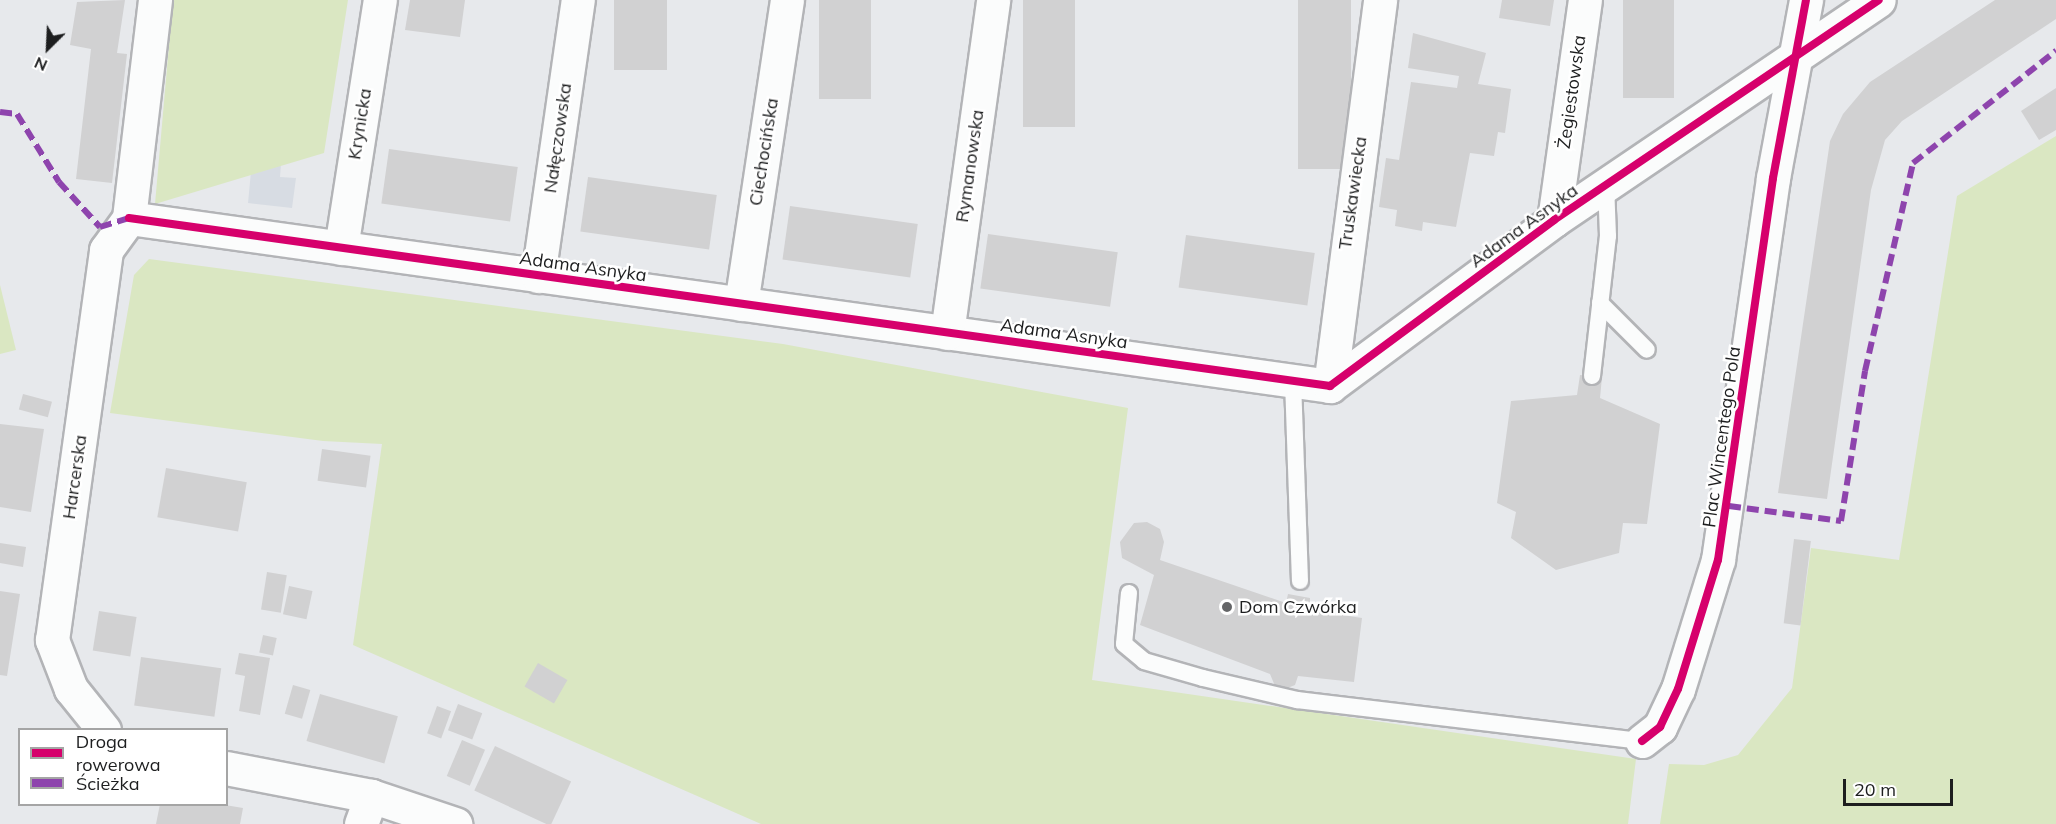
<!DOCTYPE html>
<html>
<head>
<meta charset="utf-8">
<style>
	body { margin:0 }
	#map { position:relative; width:2056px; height:824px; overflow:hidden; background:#e7e9ec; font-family:Mulish,sans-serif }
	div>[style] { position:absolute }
	.built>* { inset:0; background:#d7dce3 }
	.green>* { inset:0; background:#dae7c2 }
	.building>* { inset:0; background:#d1d1d2; transform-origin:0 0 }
	.roads { filter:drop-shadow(2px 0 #b3b4b7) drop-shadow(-2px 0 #b3b4b7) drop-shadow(0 2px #b3b4b7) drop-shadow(0 -2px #b3b4b7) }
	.service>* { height:16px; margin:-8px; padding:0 8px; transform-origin:8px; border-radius:8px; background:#fbfcfc }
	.minor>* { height:33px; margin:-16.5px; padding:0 16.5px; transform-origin:16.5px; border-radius:16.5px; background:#fbfcfc }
	.quiet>* { height:6px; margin-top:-3px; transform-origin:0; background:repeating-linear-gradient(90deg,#8e44ad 0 12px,transparent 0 18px) }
	.cycleway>* { height:8px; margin:-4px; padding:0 4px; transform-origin:4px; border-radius:4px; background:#d6006c }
	.dots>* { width:16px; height:16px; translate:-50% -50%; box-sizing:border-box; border:3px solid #fff; border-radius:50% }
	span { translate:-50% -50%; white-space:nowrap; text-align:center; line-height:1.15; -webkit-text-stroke:5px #fff; paint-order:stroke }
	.street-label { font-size:18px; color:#1d1e1f }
	.poi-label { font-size:18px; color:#1d1e1f }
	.left { translate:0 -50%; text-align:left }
	.legend { position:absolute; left:18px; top:728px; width:210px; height:78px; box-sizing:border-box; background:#fff; border:2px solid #a5a5a5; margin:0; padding:8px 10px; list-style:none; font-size:18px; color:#1d1e1f }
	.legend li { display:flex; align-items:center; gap:12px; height:30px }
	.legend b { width:30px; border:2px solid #a5a5a5 }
	.north { position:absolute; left:18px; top:18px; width:60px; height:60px; -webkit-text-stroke:4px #fff; paint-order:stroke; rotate:204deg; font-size:16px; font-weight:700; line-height:24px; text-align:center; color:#1d1e1f }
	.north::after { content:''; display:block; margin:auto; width:21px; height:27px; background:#1d1e1f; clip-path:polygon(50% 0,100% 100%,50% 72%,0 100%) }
	.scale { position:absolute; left:1843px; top:779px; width:110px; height:27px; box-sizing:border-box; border:3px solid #1d1e1f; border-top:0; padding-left:8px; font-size:18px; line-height:21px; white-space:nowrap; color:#1d1e1f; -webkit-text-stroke:4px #fff; paint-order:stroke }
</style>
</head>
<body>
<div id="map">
	<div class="built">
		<i style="clip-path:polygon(252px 161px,281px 164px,280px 177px,296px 178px,292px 208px,248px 203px)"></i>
	</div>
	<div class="green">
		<i style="clip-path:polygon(173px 0,348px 0,324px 153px,155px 204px)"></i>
		<i style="clip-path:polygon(2056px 136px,2056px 824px,1660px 824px,1669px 764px,1704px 765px,1738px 755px,1792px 688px,1811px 548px,1899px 560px,1957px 196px)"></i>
		<i style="clip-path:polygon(149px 259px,783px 344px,1128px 408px,1092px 680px,1636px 759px,1628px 824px,761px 824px,353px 645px,382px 444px,323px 441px,110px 413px,134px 275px)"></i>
		<i style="clip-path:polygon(0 285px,16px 350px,0 354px)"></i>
	</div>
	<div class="building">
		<i style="clip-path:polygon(125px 0,117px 53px,127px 54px,112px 183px,76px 179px,91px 49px,70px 45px,77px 2px)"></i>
		<i style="clip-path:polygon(410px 0,465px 0,460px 37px,405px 30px)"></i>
		<i style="left:614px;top:0;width:53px;height:70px"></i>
		<i style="left:819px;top:0;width:52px;height:99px"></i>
		<i style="left:1023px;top:0;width:52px;height:127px"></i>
		<i style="left:1298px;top:0;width:53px;height:169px"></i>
		<i style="clip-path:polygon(1502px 0,1554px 0,1550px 26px,1499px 18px)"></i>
		<i style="left:1623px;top:0;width:51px;height:98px"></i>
		<i style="clip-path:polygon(1995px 0,2056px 0,2056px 19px,1902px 121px,1885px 140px,1871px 190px,1827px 499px,1778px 493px,1830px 141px,1843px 114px,1870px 82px)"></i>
		<i style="clip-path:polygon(1413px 33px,1486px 53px,1478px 84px,1511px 89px,1505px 133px,1498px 132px,1494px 156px,1470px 153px,1456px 227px,1423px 222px,1422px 231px,1395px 226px,1397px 210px,1379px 207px,1386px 158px,1399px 160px,1411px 82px,1457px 88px,1459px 76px,1408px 68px)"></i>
		<i style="clip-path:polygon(2056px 88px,2056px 130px,2039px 140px,2021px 111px)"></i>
		<i style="left:389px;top:149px;width:130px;height:55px;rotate:8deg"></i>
		<i style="left:588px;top:177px;width:130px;height:55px;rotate:8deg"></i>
		<i style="left:790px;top:206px;width:129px;height:54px;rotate:8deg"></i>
		<i style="left:988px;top:234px;width:131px;height:55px;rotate:8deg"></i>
		<i style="left:1186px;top:235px;width:130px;height:53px;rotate:8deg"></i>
		<i style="clip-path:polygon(1580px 375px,1602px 377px,1600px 398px,1660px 424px,1647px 524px,1623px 523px,1619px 553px,1556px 570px,1511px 538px,1516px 512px,1497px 503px,1511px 401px,1577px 395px)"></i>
		<i style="left:23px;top:394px;width:30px;height:16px;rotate:15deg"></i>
		<i style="clip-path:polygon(0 424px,44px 429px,31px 512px,0 507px)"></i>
		<i style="left:322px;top:449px;width:49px;height:32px;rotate:8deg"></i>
		<i style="left:166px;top:468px;width:82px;height:50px;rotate:10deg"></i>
		<i style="clip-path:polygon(1147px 522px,1160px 529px,1164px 542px,1160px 560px,1286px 603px,1288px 594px,1310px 598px,1310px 610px,1362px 618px,1354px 682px,1298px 676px,1295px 685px,1285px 689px,1275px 686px,1270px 674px,1140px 625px,1154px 575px,1122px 558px,1120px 542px,1134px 523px)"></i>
		<i style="left:1794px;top:539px;width:17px;height:85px;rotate:7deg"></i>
		<i style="clip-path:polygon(0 543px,26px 547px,23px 567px,0 563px)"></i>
		<i style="left:267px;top:572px;width:20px;height:38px;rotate:9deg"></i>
		<i style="left:289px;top:586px;width:24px;height:29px;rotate:12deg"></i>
		<i style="clip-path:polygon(0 591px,20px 594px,7px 676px,0 675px)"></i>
		<i style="left:99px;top:611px;width:38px;height:40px;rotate:9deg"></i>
		<i style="left:263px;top:635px;width:14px;height:18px;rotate:12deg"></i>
		<i style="clip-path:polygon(239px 653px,270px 658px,260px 715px,239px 711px,245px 676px,235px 674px)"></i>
		<i style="left:141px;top:657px;width:81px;height:49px;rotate:8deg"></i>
		<i style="left:538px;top:663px;width:34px;height:27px;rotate:30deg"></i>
		<i style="left:293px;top:685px;width:18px;height:30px;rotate:16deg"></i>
		<i style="left:320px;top:694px;width:81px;height:49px;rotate:16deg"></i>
		<i style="left:458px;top:704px;width:26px;height:28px;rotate:21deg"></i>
		<i style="left:437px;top:706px;width:15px;height:29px;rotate:20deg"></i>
		<i style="left:462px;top:740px;width:25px;height:39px;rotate:23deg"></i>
		<i style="left:495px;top:746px;width:84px;height:49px;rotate:25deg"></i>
		<i style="clip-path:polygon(160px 804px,219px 804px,243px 808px,240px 824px,156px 824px)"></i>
	</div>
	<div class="roads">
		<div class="service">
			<i style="left:1600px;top:303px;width:66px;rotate:45deg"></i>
			<i style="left:1592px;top:376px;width:141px;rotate:-83.5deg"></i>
			<i style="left:1608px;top:236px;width:52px;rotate:-92.2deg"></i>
			<i style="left:1293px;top:381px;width:200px;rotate:88deg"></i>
			<i style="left:1129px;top:593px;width:51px;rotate:95.6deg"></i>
			<i style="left:1124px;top:644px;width:26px;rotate:40deg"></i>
			<i style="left:1144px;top:661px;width:61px;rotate:16.1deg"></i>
			<i style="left:1203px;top:678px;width:97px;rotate:13.2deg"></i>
			<i style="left:1297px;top:700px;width:347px;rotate:6.8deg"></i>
		</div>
		<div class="minor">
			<i style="left:129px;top:218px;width:1213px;rotate:7.96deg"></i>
			<i style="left:1330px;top:386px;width:279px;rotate:-36.5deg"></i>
			<i style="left:1554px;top:220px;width:392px;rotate:-34.1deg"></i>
			<i style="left:1554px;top:220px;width:222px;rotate:-82deg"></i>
			<i style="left:341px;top:248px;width:251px;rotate:-81.1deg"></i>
			<i style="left:538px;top:276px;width:279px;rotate:-81.8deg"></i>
			<i style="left:741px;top:304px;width:307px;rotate:-81.4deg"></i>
			<i style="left:947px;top:333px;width:336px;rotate:-82.1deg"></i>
			<i style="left:1330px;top:386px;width:389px;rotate:-82.6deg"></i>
			<i style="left:104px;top:730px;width:53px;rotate:-128.8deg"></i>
			<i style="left:71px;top:689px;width:53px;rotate:-111.2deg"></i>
			<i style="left:52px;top:640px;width:394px;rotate:-82.1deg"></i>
			<i style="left:106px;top:250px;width:39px;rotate:-54deg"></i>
			<i style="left:129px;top:218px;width:220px;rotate:-83.2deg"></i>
			<i style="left:1642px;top:741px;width:23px;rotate:-38deg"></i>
			<i style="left:1660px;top:727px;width:42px;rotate:-64.7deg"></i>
			<i style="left:1678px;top:689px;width:135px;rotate:-72.8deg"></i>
			<i style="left:1718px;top:560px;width:386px;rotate:-81.8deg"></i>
			<i style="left:1773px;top:178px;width:181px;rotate:-79.5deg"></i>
			<i style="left:226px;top:768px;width:148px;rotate:10.9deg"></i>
			<i style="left:371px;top:796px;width:89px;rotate:18.4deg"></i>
			<i style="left:361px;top:824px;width:30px;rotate:-70deg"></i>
		</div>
	</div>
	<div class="quiet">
		<i style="left:0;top:112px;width:17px;rotate:7deg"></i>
		<i style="left:17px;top:114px;width:80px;rotate:58.3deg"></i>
		<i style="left:59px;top:182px;width:61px;rotate:47.7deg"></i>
		<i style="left:100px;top:227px;width:30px;rotate:-17deg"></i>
		<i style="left:1729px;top:506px;width:113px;rotate:7.6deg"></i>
		<i style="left:1841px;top:521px;width:152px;rotate:-80.9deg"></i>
		<i style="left:1865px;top:371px;width:213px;rotate:-77deg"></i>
		<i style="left:1913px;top:163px;width:182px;rotate:-38.1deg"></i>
	</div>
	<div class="cycleway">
		<i style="left:129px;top:218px;width:1213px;rotate:7.96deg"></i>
		<i style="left:1330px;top:386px;width:279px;rotate:-36.5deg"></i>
		<i style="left:1554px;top:220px;width:392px;rotate:-34.1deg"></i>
		<i style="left:1642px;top:741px;width:23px;rotate:-38deg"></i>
		<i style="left:1660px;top:727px;width:42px;rotate:-64.7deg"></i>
		<i style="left:1678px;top:689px;width:135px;rotate:-72.8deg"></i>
		<i style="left:1718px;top:560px;width:386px;rotate:-81.8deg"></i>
		<i style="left:1773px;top:178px;width:181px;rotate:-79.5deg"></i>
	</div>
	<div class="dots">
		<i style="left:1227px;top:607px;background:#646567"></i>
	</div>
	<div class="street-label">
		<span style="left:1572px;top:92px;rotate:-82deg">Żegiestowska</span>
		<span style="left:360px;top:124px;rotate:-81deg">Krynicka</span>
		<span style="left:558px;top:138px;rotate:-82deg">Nałęczowska</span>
		<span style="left:764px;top:152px;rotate:-81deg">Ciechocińska</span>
		<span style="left:970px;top:166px;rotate:-82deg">Rymanowska</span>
		<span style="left:1353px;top:193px;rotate:-82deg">Truskawiecka</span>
		<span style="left:1524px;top:226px;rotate:-36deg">Adama Asnyka</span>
		<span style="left:583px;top:267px;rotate:8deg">Adama Asnyka</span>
		<span style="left:1064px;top:334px;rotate:8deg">Adama Asnyka</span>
		<span style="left:1722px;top:437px;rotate:-82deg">Plac Wincentego Pola</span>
		<span style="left:75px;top:477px;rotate:-82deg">Harcerska</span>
	</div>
	<div class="poi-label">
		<span class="left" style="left:1239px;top:607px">Dom Czwórka</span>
	</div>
	<ul class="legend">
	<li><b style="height:8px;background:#d6006c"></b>Droga rowerowa</li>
	<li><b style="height:8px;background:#8e44ad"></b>Ścieżka</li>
	</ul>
	<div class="north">N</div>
	<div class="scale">20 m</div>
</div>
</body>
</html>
